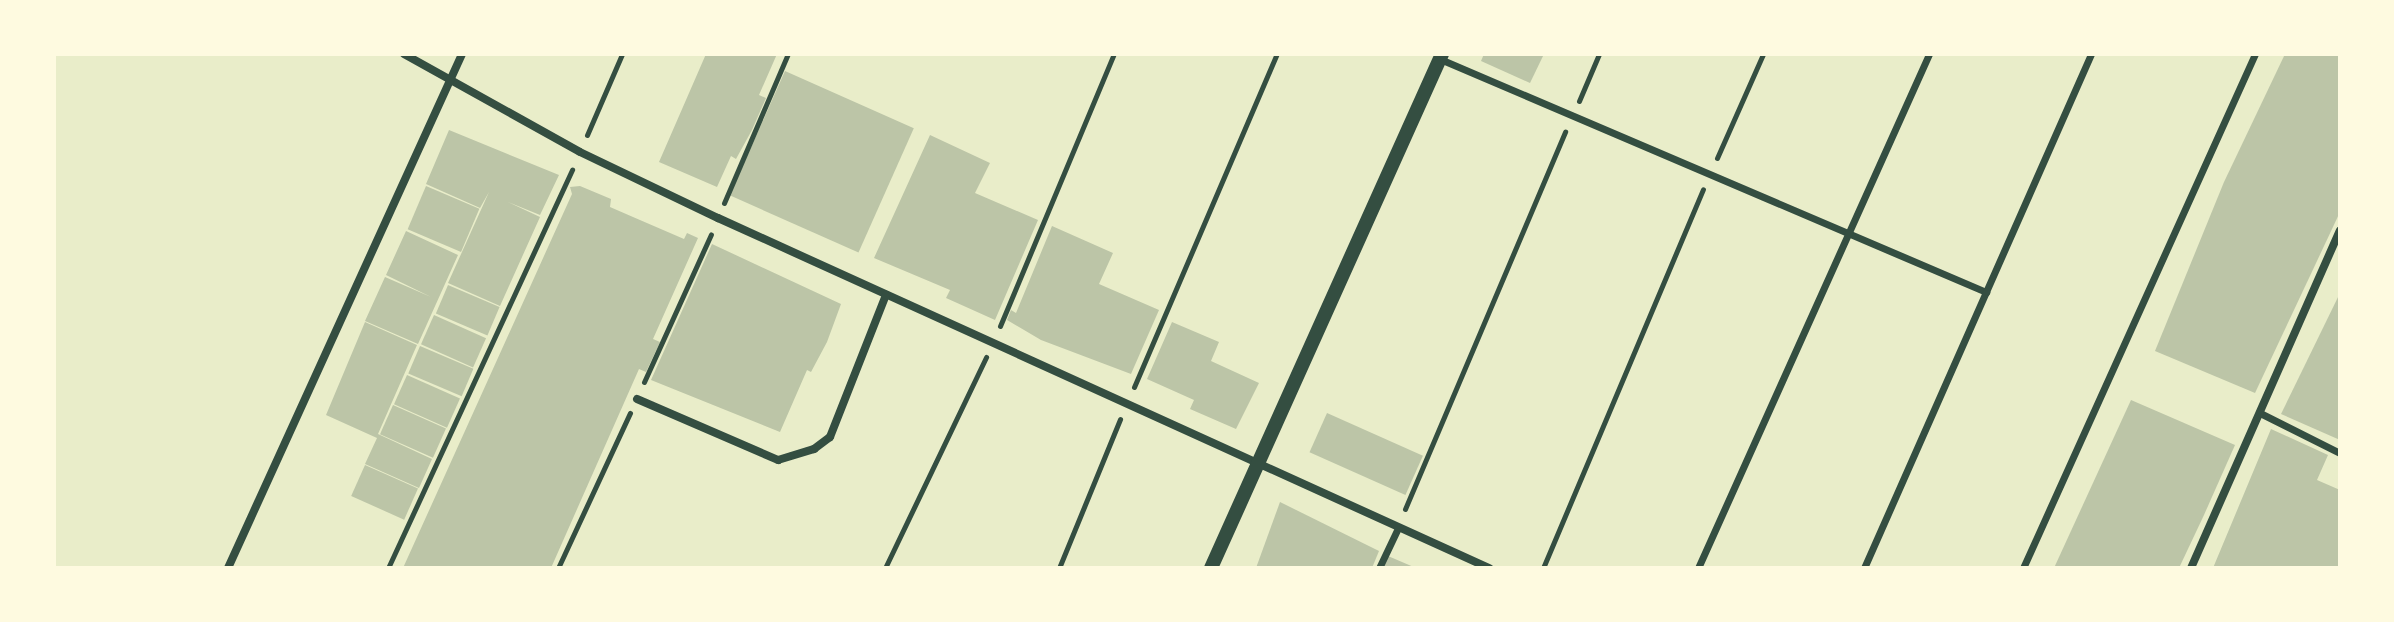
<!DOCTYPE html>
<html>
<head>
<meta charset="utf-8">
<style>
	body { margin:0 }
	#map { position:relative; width:2394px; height:622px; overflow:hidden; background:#e9edc9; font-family:"Times New Roman",serif }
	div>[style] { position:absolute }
	.building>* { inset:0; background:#bcc5a7; transform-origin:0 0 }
	.path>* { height:5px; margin:-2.5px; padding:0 2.5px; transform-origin:2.5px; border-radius:2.5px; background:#344e41 }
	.pedestrian>* { height:7px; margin:-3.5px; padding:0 3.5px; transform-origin:3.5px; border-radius:3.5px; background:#344e41 }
	.minor>* { height:8px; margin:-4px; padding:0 4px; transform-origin:4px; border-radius:4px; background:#344e41 }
	.tertiary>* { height:14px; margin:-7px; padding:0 7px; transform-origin:7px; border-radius:7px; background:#344e41 }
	span { translate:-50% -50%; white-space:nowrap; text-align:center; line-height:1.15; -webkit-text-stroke:7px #fefae0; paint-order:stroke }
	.frame { position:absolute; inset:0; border:56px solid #fefae0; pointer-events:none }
</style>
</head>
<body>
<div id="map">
	<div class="building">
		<i style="clip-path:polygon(706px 54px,777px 54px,759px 95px,766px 98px,752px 130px,736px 159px,731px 156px,717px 187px,659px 162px)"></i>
		<i style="clip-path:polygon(1484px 54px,1544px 54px,1530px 83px,1481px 61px)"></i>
		<i style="clip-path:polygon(2285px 54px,2340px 54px,2340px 212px,2255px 393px,2155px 351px,2224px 182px)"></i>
		<i style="left:785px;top:71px;width:141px;height:136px;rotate:24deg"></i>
		<i style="clip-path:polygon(449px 130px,559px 175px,540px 215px,508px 202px,540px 217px,500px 306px,448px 283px,489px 192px,480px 208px,426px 184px)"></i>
		<i style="clip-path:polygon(930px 135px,990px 163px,975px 193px,1038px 220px,995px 320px,946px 298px,950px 290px,874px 258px)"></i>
		<i style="left:426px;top:186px;width:58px;height:47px;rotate:23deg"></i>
		<i style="clip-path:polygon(580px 186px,611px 199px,610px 207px,633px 217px,684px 239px,687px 233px,698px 238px,653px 339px,660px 342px,646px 372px,639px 369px,551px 568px,403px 568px,572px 194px,570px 187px)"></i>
		<i style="clip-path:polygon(1052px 226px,1113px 253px,1099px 284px,1159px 310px,1131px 374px,1041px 340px,1007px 320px,1011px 310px,1016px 313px)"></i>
		<i style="clip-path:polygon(406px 231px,458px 255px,418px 344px,365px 321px,385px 277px,431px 297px,386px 275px)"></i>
		<i style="clip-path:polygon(712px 244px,841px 304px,827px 342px,811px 372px,807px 370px,780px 432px,651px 380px)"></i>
		<i style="left:448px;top:285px;width:56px;height:31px;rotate:23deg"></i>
		<i style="clip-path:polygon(2340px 293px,2340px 440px,2281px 414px)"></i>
		<i style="left:434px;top:315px;width:57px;height:32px;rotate:24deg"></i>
		<i style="clip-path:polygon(365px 322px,417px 345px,378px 434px,432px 459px,419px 488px,365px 464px,377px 438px,326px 415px)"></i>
		<i style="clip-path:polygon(1172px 322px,1219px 342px,1211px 361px,1259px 383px,1236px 429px,1190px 409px,1194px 400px,1147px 379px)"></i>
		<i style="left:420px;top:346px;width:58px;height:30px;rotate:23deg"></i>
		<i style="left:407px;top:375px;width:58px;height:32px;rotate:24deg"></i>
		<i style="clip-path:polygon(2131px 400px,2235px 445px,2204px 515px,2179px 568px,2054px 568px)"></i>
		<i style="left:393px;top:405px;width:58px;height:32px;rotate:24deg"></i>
		<i style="left:1327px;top:413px;width:105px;height:43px;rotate:24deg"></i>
		<i style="clip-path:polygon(2271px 429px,2328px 455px,2317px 480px,2340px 490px,2340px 568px,2213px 568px)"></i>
		<i style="left:365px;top:465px;width:58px;height:34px;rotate:24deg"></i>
		<i style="clip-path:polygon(1280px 502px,1379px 551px,1372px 568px,1256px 568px)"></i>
		<i style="clip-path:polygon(1388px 556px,1416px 568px,1382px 568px)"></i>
	</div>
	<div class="path">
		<i style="left:1579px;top:101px;width:51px;rotate:-66.9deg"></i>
		<i style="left:587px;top:135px;width:88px;rotate:-66.6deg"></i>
		<i style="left:1717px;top:158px;width:114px;rotate:-66.1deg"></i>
		<i style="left:724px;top:203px;width:162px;rotate:-66.8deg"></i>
		<i style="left:1000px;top:326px;width:295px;rotate:-67.3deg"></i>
		<i style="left:644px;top:382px;width:162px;rotate:-65.6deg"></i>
		<i style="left:1134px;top:387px;width:362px;rotate:-66.8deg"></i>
		<i style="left:1405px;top:509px;width:410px;rotate:-67deg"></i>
		<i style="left:388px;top:568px;width:439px;rotate:-65.2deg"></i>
		<i style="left:558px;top:568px;width:171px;rotate:-65.1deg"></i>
		<i style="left:885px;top:568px;width:234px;rotate:-64.4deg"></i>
		<i style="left:1059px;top:568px;width:161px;rotate:-67.7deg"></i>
		<i style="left:1543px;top:568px;width:411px;rotate:-67.1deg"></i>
	</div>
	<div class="pedestrian">
		<i style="left:1440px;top:59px;width:594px;rotate:23.11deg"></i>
		<i style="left:2260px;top:413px;width:89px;rotate:26.6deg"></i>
		<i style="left:1379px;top:568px;width:44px;rotate:-64.6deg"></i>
		<i style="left:1698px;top:568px;width:564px;rotate:-65.8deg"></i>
		<i style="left:1864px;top:568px;width:562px;rotate:-66.17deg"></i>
		<i style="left:2023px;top:568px;width:564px;rotate:-65.71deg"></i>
	</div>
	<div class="minor">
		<i style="left:404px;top:54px;width:201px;rotate:29.1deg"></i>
		<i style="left:580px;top:152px;width:153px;rotate:25.6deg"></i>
		<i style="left:718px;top:218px;width:847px;rotate:24.42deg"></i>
		<i style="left:637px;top:399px;width:154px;rotate:23.4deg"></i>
		<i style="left:778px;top:460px;width:38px;rotate:-17deg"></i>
		<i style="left:814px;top:449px;width:20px;rotate:-37deg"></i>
		<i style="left:830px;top:437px;width:153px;rotate:-68.5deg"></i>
		<i style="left:228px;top:568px;width:565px;rotate:-65.52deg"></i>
		<i style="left:2191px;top:568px;width:369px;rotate:-66.2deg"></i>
	</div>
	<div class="tertiary">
		<i style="left:1211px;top:568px;width:564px;rotate:-65.8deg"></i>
	</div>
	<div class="frame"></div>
</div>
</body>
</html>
